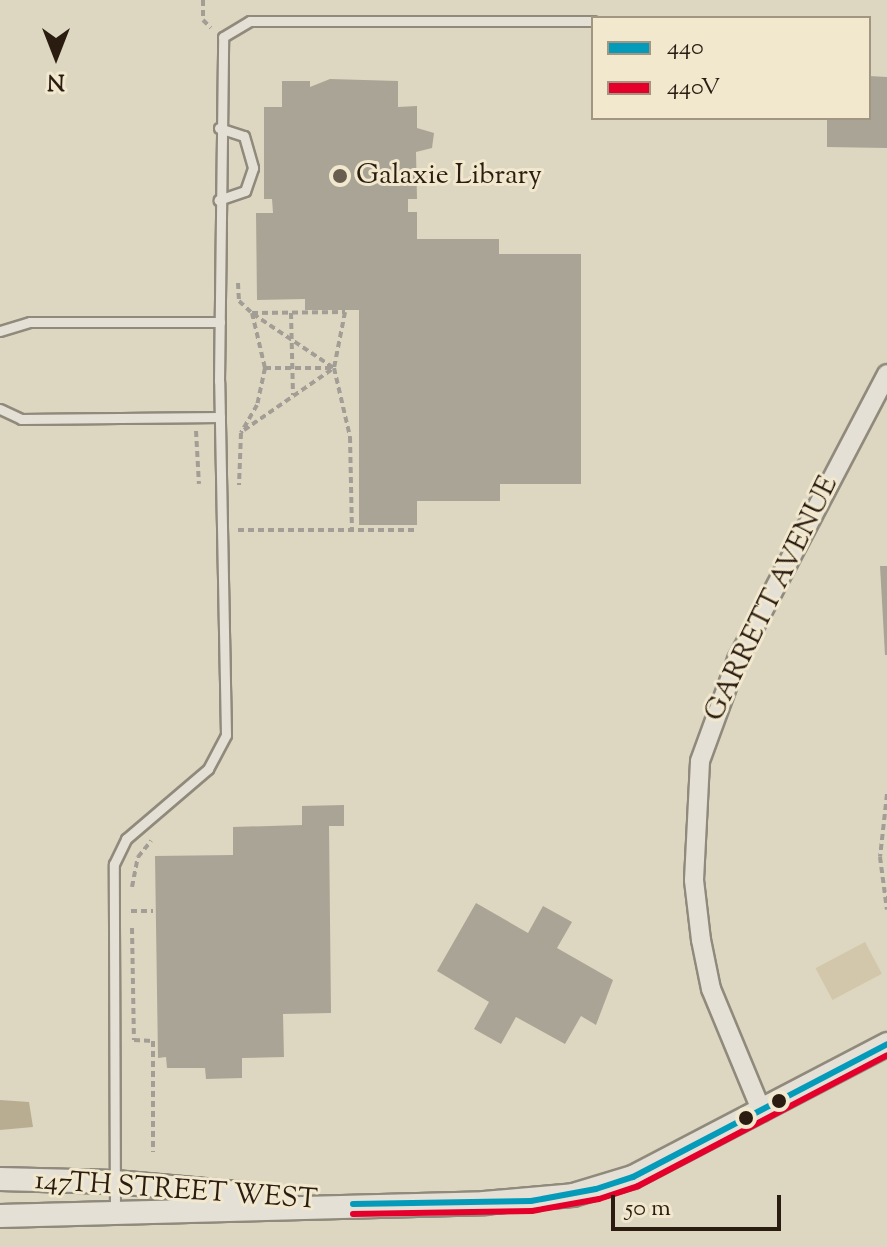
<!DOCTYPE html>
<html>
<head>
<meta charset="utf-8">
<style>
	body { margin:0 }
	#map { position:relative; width:887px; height:1247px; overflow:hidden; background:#ddd6c0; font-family:"Sorts Mill Goudy",serif }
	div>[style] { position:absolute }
	.green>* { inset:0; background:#d2c7aa; transform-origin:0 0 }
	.water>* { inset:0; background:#b8ad91 }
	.building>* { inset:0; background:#aaa496 }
	.path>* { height:4px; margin-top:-2px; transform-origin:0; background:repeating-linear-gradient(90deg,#a29e95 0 6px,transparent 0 10px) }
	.roads { filter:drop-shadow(2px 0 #8f8a7c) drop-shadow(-2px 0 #8f8a7c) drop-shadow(0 2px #8f8a7c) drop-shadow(0 -2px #8f8a7c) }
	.service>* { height:9px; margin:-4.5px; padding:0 4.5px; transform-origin:4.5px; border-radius:4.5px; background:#e5e0d5 }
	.minor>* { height:18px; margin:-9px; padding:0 9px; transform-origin:9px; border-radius:9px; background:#e5e0d5 }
	.tertiary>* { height:22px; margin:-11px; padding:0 11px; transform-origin:11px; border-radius:11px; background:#e5e0d5 }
	.bus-1>* { height:6px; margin:-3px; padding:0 3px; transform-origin:3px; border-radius:3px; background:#049bbb }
	.bus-2>* { height:6px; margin:-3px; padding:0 3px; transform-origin:3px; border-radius:3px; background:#e4002b }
	.dots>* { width:22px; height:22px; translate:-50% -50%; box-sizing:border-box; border:4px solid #f1e8ce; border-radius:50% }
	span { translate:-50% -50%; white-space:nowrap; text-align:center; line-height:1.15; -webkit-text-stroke:6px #f1e8ce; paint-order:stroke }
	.poi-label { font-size:28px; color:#2b1c12 }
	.left { translate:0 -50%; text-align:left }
	.street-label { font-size:28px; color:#2b1c12 }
	.legend { position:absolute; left:591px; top:16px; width:280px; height:104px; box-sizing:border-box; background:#f1e8ce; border:2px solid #a29683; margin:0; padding:10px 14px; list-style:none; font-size:24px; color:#2b1c12 }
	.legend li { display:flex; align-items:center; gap:16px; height:40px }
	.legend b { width:40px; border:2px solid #a29683 }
	.north { position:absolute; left:16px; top:16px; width:80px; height:80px; -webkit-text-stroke:6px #f1e8ce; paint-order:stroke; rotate:180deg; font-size:22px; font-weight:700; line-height:32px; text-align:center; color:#2b1c12 }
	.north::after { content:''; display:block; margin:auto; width:28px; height:36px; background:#2b1c12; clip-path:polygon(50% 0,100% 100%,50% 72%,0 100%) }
	.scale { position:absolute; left:611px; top:1195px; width:170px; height:36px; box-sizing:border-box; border:4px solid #2b1c12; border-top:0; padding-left:10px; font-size:24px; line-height:28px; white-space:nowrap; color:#2b1c12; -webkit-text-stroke:6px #f1e8ce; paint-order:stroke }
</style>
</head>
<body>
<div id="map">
	<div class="green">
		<i style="left:865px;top:942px;width:36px;height:56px;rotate:62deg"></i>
	</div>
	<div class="water">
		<i style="clip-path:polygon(0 1100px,29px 1102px,33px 1127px,0 1130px)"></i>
	</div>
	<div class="building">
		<i style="clip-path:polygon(869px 76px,887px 77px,887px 148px,827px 147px,827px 118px,869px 118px)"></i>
		<i style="clip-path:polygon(330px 79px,398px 81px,398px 107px,417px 106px,417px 128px,434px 133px,432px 148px,416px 152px,417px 199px,408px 199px,408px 212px,417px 212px,417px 239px,499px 239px,499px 254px,581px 254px,581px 484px,500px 484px,500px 501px,417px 501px,417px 525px,359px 525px,359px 310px,305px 310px,305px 299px,257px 300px,256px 213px,273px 213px,272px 199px,264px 199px,264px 107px,282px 107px,282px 81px,310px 81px,310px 87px)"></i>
		<i style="clip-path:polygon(880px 566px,887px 566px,887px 655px,885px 655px)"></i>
		<i style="clip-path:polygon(344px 805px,344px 826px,329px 826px,331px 1013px,283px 1014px,284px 1057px,242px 1058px,242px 1078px,206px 1079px,205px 1068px,167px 1068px,166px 1057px,158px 1058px,155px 856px,233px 855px,233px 827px,302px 825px,302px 806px)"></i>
		<i style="clip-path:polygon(476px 903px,528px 933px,543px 906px,572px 922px,557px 948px,613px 980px,596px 1025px,581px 1016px,565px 1044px,516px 1017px,501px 1044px,474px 1029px,489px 1002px,437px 971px)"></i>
	</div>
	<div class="path">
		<i style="left:203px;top:0;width:20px;rotate:90deg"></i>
		<i style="left:203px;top:20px;width:11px;rotate:45deg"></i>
		<i style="left:238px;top:283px;width:18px;rotate:87deg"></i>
		<i style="left:239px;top:301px;width:18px;rotate:43deg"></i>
		<i style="left:252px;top:313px;width:57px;rotate:76.7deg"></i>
		<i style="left:265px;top:368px;width:38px;rotate:102deg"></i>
		<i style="left:257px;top:405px;width:32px;rotate:120deg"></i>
		<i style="left:241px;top:433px;width:52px;rotate:92.2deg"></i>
		<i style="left:252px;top:313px;width:93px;rotate:-0.6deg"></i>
		<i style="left:345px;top:312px;width:57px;rotate:101.1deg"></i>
		<i style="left:334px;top:368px;width:71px;rotate:76.9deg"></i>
		<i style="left:350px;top:437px;width:92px;rotate:88.8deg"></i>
		<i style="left:291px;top:313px;width:82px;rotate:88.6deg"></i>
		<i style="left:253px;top:314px;width:97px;rotate:33.7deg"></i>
		<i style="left:265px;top:368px;width:67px"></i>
		<i style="left:244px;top:430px;width:109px;rotate:-34.6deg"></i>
		<i style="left:196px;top:431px;width:53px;rotate:86.8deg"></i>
		<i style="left:238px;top:530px;width:179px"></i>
		<i style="left:887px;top:794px;width:63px;rotate:96.3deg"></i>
		<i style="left:880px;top:857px;width:53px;rotate:82.5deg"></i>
		<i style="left:132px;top:887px;width:31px;rotate:-79deg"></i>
		<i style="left:138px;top:857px;width:21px;rotate:-51deg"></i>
		<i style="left:131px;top:911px;width:22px"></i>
		<i style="left:132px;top:928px;width:112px;rotate:89deg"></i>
		<i style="left:134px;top:1040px;width:19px;rotate:3deg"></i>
		<i style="left:153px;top:1041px;width:111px;rotate:90deg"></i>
	</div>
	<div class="roads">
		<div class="service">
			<i style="left:219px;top:128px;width:26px;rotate:18deg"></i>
			<i style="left:244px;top:136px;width:33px;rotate:74deg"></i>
			<i style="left:253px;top:168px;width:24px;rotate:109deg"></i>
			<i style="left:245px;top:191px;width:28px;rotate:161deg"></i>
			<i style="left:0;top:331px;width:31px;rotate:-17deg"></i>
			<i style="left:30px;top:322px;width:190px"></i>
			<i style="left:0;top:409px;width:23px;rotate:25deg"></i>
			<i style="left:21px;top:419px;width:199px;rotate:-0.6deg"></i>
			<i style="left:115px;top:1212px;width:348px;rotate:-90.2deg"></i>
			<i style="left:114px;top:864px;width:28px;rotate:-64deg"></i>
			<i style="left:126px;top:839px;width:108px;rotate:-40.5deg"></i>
			<i style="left:208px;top:769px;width:38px;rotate:-62deg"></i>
			<i style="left:226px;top:735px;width:354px;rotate:-91.1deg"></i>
			<i style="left:219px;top:381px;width:344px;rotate:-89.3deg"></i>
			<i style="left:223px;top:37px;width:31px;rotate:-31deg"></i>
			<i style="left:250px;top:21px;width:343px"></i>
		</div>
		<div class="minor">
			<i style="left:762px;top:1112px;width:133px;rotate:-112.5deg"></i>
			<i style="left:711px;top:989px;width:50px;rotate:-101.5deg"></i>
			<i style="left:701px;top:940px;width:60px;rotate:-96.7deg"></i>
			<i style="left:694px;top:880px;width:119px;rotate:-87.1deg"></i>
			<i style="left:700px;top:761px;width:108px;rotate:-69.9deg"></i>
			<i style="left:737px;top:660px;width:323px;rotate:-62.3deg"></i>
		</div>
		<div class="tertiary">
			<i style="left:0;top:1179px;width:115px;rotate:1.5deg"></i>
			<i style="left:115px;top:1182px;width:158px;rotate:5.1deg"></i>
			<i style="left:0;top:1216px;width:484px;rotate:-1.5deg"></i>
			<i style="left:484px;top:1203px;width:89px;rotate:-5.1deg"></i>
			<i style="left:573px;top:1195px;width:63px;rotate:-16.7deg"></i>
			<i style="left:633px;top:1177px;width:287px;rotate:-27.6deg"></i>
		</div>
	</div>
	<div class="bus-1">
		<i style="left:353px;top:1204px;width:178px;rotate:-1deg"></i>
		<i style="left:531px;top:1201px;width:66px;rotate:-10.5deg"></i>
		<i style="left:596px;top:1189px;width:39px;rotate:-18deg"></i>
		<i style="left:633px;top:1177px;width:287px;rotate:-27.6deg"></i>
	</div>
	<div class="bus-2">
		<i style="left:353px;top:1214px;width:179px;rotate:-1deg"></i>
		<i style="left:532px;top:1211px;width:68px;rotate:-10.2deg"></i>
		<i style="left:599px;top:1199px;width:41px;rotate:-18.4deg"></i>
		<i style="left:638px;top:1186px;width:281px;rotate:-27.7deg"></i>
	</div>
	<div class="dots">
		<i style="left:340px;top:176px;background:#695d4f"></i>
		<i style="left:779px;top:1101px;background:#2b1c12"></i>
		<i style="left:746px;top:1118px;background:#2b1c12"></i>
	</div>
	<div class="poi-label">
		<span class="left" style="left:356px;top:176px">Galaxie Library</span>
	</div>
	<div class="street-label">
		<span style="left:772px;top:599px;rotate:-64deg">GARRETT AVENUE</span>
		<span style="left:176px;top:1191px;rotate:4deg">147TH STREET WEST</span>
	</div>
	<ul class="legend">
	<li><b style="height:10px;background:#049bbb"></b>440</li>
	<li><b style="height:10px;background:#e4002b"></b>440V</li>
	</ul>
	<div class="north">N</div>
	<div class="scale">50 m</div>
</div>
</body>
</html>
